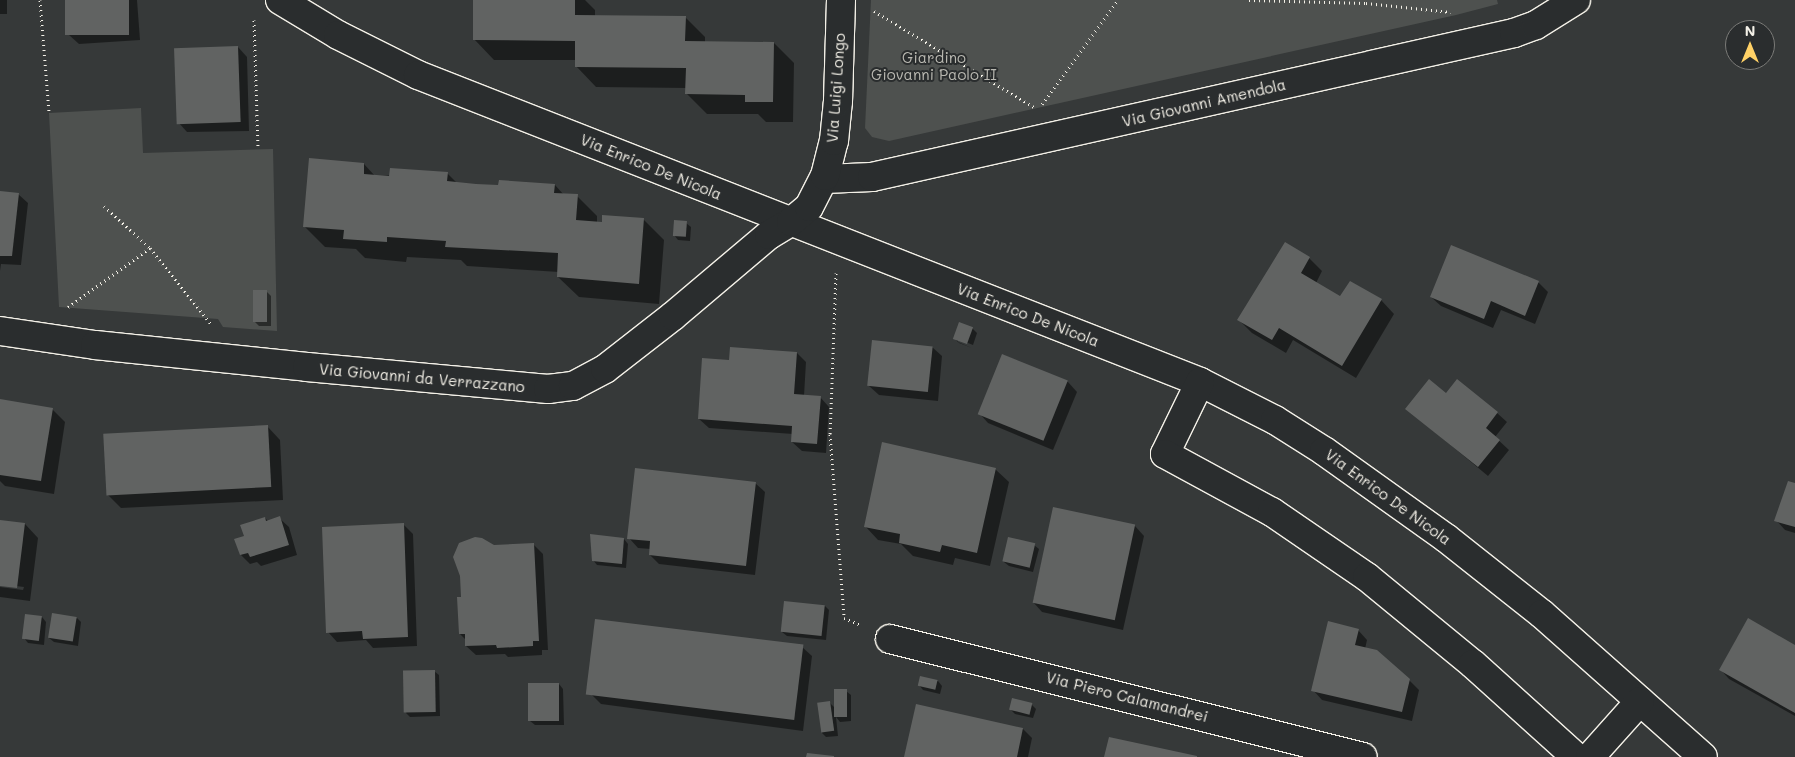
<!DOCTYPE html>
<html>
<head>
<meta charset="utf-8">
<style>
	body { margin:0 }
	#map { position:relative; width:1795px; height:757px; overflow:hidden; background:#363939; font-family:Mali,sans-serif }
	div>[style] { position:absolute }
	.green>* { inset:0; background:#4e514f }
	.shadow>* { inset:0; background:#0007; transform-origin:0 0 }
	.building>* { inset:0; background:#616362; transform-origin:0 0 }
	.path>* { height:3px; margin-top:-1.5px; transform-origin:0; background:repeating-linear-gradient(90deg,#f4f1e8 0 1px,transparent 0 5px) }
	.roads { filter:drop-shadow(1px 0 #f4f1e8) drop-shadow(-1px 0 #f4f1e8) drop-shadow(0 1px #f4f1e8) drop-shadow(0 -1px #f4f1e8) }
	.minor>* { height:28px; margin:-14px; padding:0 14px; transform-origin:14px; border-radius:14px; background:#2a2d2e }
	span { translate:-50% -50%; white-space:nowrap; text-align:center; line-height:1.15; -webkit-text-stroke:4px #2a2d2e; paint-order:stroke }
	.park-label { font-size:15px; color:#bab9b2 }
	.street-label { font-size:15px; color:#f4f1e8 }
	.north { position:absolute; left:1725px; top:20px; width:50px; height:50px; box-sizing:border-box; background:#2a2d2e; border:1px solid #7b7b78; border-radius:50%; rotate:0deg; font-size:14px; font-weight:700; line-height:20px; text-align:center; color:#f4f1e8 }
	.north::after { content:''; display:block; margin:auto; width:18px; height:22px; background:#ffd166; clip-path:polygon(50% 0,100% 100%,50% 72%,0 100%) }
</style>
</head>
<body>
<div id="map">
	<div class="green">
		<i style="clip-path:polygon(871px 0,1497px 0,1498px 4px,1456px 15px,889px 141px,872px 137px,865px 128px)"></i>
		<i style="clip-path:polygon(141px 108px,143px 153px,273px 149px,277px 331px,223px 327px,218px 319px,59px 307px,49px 113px)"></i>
	</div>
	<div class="shadow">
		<i style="left:0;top:0;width:7px;height:14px"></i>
		<i style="clip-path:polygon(67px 0,137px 0,140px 40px,79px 44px,69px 35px)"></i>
		<i style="clip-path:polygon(475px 0,585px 0,595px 10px,595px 16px,685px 17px,705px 37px,705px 43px,774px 43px,794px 63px,793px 122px,766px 122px,758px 114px,707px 114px,687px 94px,687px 88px,596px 87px,576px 66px,576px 60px,494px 60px,474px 39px)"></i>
		<i style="clip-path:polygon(238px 47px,247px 57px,249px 131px,187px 132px,178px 122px)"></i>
		<i style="clip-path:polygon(364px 164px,375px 176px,447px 173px,457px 183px,499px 187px,555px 185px,564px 195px,577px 196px,597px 216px,597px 223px,644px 220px,664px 240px,659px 304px,579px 297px,558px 277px,559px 272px,467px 266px,461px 260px,407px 257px,406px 262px,365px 258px,356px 249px,325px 247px,305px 227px)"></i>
		<i style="clip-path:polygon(0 192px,18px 194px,28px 203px,21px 265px,1px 264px,0 271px)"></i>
		<i style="clip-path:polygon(686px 223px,691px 227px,690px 241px,678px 240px,674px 235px)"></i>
		<i style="clip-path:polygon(1451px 247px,1539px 283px,1548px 292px,1535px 324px,1501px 310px,1493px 328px,1441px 306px,1431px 297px)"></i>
		<i style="clip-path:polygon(1309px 258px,1322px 271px,1316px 283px,1341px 298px,1381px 300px,1394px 314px,1356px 378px,1293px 340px,1286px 353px,1252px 333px,1239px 320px)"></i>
		<i style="clip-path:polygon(267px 292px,271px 296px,271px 326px,259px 326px,254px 321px)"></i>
		<i style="clip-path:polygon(972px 328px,977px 333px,973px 345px,958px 339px,958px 342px,972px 348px,959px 343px,954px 338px)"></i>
		<i style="clip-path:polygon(932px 347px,942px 356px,938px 401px,879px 395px,869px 386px)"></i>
		<i style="clip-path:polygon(797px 353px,806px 362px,804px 396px,820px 397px,829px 407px,826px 453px,802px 451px,792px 442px,793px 434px,709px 428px,699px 419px,731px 361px)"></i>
		<i style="clip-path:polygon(1003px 355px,1068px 382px,1077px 392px,1053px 450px,988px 423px,979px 413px)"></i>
		<i style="clip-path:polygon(1446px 395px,1497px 413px,1507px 422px,1495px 437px,1509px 450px,1488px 476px,1407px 409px)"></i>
		<i style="clip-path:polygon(0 401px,52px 409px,65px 422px,54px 494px,5px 486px,0 481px)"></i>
		<i style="clip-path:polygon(267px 426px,280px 440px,283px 500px,121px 508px,107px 494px)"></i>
		<i style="clip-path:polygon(995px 469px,1009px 482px,990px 566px,955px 558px,953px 565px,913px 556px,901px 544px,878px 540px,865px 526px)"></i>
		<i style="clip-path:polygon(755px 483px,765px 492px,755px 575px,659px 564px,650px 555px,651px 549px,638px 548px,629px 538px)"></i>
		<i style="clip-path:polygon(1795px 485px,1795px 533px,1785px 530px,1776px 520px)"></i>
		<i style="clip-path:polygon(1054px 508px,1135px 526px,1144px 536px,1123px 630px,1042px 612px,1033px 602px)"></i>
		<i style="clip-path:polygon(265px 518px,268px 521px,279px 518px,289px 527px,297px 555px,261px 566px,257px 562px,250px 564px,241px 555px)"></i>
		<i style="clip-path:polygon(0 521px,25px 524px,38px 538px,30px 601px,0 597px,0 587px,23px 590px,24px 587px,0 584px)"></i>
		<i style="clip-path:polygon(403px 524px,413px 534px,417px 646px,373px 648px,366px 640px,337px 642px,328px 632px)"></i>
		<i style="clip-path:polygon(624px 539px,628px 544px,626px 568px,597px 565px,593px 560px)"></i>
		<i style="clip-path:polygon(534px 545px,543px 554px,548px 650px,542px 650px,542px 655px,508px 657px,505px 654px,476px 655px,466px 646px,466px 640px,460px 634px,462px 599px,494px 546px)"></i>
		<i style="clip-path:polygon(1034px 545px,1039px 549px,1033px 572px,1009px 566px,1004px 562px)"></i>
		<i style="clip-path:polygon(825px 606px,829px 610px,826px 640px,787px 636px,782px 632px)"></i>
		<i style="clip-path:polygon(42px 617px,46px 622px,44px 645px,28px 643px,24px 638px)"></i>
		<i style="clip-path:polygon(77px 618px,81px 622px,78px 646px,54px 642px,49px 638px)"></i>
		<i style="clip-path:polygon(1358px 630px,1367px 640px,1365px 649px,1409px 680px,1419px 690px,1412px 721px,1322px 700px,1313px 690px)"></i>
		<i style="clip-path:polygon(1795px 646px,1795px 716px,1729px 679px,1720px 669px)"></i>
		<i style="clip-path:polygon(802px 647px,812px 656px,803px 731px,601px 704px,592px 695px)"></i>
		<i style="clip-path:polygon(434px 671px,439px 675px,440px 716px,410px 717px,406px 713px)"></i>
		<i style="clip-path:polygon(938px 681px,942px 686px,940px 694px,923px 690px,919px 685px)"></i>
		<i style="clip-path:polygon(559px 684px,563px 689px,564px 725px,535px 725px,530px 721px)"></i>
		<i style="clip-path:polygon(846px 691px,851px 695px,851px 721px,840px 722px,836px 717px,838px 736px,826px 737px,822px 733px,830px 703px,836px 709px)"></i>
		<i style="clip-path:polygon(1031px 704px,1036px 709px,1033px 718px,1015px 714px,1010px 709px)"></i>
		<i style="clip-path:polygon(1023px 729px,1032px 738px,1028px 757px,905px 757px)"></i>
	</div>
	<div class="building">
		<i style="left:65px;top:0;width:64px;height:35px"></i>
		<i style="clip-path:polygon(473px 0,575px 0,575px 15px,686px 16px,685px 41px,774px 42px,773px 102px,745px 102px,745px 95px,685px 94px,686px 68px,575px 67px,575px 41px,473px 40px)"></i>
		<i style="left:238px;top:46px;width:76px;height:64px;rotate:88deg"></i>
		<i style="clip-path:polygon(309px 158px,364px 163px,364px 174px,389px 176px,390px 168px,448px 172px,447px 181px,476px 184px,498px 185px,499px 180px,555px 184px,554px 193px,578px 194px,576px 220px,602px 222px,602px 215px,644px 218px,639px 284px,557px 277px,558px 253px,445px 247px,446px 241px,387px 237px,387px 242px,343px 239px,344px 230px,303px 227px)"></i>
		<i style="clip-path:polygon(0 191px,19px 193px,12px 256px,0 256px)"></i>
		<i style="left:674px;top:220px;width:13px;height:16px;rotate:4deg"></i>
		<i style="clip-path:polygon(1285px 242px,1310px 257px,1301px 273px,1340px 296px,1350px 281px,1382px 299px,1342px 366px,1279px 328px,1272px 340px,1237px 320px)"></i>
		<i style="clip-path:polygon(1451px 245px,1539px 281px,1525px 316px,1491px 301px,1484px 319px,1430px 297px)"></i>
		<i style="left:253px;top:290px;width:14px;height:32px"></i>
		<i style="left:959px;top:322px;width:15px;height:18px;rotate:20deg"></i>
		<i style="left:872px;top:340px;width:61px;height:46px;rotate:6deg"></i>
		<i style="clip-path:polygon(730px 347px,797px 352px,794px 394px,821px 396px,817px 444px,791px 442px,792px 426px,698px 419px,702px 358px,729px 360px)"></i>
		<i style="left:1002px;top:354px;width:71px;height:65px;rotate:22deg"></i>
		<i style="clip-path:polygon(1429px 379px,1446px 393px,1457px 379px,1498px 412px,1486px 428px,1500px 440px,1478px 467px,1405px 409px)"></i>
		<i style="clip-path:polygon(0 399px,53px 408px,41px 481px,0 475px)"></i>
		<i style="left:268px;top:425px;width:62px;height:165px;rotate:87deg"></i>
		<i style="clip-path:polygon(882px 442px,996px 468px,977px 553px,942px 545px,940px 552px,899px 543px,900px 534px,864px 527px)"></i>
		<i style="clip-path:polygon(635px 468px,756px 482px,746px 566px,649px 555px,650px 541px,627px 539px)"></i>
		<i style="clip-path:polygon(1788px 481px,1795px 483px,1795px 527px,1774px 521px)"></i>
		<i style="left:1053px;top:507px;width:84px;height:98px;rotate:12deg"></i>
		<i style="clip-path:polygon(280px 516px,289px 545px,250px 557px,248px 553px,240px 555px,234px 539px,244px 536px,240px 525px,265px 517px,266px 521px)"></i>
		<i style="clip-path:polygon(0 520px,25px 523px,17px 588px,0 586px)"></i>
		<i style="clip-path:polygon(404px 523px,408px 637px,363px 639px,362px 631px,326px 633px,322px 527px)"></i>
		<i style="clip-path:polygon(590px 534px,624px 538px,622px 564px,592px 561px)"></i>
		<i style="clip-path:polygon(475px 537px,482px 538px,494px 545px,534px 543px,539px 641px,533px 641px,533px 646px,497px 648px,496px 645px,465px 646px,465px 634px,459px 634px,457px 597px,461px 597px,460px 576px,453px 557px,459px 543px)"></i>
		<i style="left:1008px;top:537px;width:28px;height:25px;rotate:13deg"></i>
		<i style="left:784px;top:601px;width:41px;height:31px;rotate:6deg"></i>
		<i style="left:52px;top:613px;width:25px;height:25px;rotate:9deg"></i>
		<i style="left:25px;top:614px;width:17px;height:25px;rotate:7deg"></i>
		<i style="clip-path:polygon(1748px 618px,1795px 645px,1795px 713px,1719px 670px)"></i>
		<i style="left:595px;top:619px;width:210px;height:76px;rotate:7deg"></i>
		<i style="clip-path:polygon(1328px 621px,1359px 629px,1355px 645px,1377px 650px,1410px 679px,1402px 712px,1311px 691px)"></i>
		<i style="left:435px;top:670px;width:42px;height:32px;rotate:89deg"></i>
		<i style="left:920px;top:676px;width:18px;height:10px;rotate:13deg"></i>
		<i style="left:528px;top:683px;width:31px;height:38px"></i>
		<i style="left:847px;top:689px;width:28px;height:13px;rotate:90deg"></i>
		<i style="left:1012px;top:698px;width:21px;height:12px;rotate:14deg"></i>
		<i style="left:830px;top:701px;width:30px;height:13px;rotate:82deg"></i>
		<i style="clip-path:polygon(916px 704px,1023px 728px,1017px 757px,904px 757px)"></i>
		<i style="clip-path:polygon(1109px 737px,1197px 756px,1197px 757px,1104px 757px)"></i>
		<i style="clip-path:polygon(807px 753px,834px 756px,834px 757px,806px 757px)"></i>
	</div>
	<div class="path">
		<i style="left:40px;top:0;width:113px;rotate:85.4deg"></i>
		<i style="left:1249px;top:0;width:117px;rotate:1.5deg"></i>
		<i style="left:1366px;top:3px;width:85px;rotate:6deg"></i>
		<i style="left:874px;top:11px;width:187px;rotate:31deg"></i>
		<i style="left:254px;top:20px;width:129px;rotate:88.2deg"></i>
		<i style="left:1042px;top:104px;width:129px;rotate:-53.8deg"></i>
		<i style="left:104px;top:206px;width:62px;rotate:42.4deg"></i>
		<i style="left:150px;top:248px;width:97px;rotate:51.2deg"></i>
		<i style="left:836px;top:273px;width:161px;rotate:92.1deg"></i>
		<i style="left:830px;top:434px;width:185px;rotate:85.6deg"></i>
		<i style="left:844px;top:618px;width:18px;rotate:22deg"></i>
		<i style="left:68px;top:307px;width:101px;rotate:-35.7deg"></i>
	</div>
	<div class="roads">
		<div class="minor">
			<i style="left:280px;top:0;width:68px;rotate:31.1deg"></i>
			<i style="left:338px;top:35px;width:89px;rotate:26.6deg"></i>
			<i style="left:418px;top:75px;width:840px;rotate:21.43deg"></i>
			<i style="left:1200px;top:382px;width:84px;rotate:26.9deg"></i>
			<i style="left:1275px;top:420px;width:58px;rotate:32.3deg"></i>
			<i style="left:1324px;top:451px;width:150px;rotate:35.5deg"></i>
			<i style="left:1446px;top:538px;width:122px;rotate:38.4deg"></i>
			<i style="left:1542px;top:614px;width:215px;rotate:41.6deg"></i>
			<i style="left:824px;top:179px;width:48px;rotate:-2.4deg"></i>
			<i style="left:872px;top:177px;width:658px;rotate:-12.64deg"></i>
			<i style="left:1514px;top:33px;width:23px;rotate:-20deg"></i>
			<i style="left:1536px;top:25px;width:47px;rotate:-32deg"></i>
			<i style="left:0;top:331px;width:96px;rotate:8.4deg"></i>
			<i style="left:95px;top:345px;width:213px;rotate:5.9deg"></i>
			<i style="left:307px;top:367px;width:242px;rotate:5.2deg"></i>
			<i style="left:548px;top:389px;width:25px;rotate:-7deg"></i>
			<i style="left:573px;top:386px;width:36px;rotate:-28deg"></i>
			<i style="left:605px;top:369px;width:86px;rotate:-37.9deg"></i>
			<i style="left:673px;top:316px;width:126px;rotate:-40.2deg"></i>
			<i style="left:769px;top:235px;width:26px;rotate:-31deg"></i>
			<i style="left:791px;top:222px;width:23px;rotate:-40deg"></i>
			<i style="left:809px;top:207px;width:35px;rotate:-63deg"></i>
			<i style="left:825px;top:176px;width:36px;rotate:-76deg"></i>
			<i style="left:834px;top:141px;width:40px;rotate:-84.3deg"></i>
			<i style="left:838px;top:101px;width:101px;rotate:-88.3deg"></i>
			<i style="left:1200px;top:382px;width:80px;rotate:115.9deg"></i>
			<i style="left:1165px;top:454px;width:122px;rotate:28.5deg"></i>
			<i style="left:1272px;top:512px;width:115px;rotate:34.4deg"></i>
			<i style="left:1367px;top:577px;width:137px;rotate:39.4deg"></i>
			<i style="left:1473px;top:664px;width:139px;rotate:42.1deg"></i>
			<i style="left:890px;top:639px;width:487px;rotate:14deg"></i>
			<i style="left:1590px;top:757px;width:75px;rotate:-48.2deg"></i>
		</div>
	</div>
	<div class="park-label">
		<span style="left:934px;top:66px">Giardino<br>Giovanni Paolo II</span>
	</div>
	<div class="street-label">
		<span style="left:836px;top:88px;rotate:-86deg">Via Luigi Longo</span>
		<span style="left:1204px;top:103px;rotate:-13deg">Via Giovanni Amendola</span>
		<span style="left:651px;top:167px;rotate:22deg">Via Enrico De Nicola</span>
		<span style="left:1028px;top:315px;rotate:21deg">Via Enrico De Nicola</span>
		<span style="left:422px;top:378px;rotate:5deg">Via Giovanni da Verrazzano</span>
		<span style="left:1388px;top:497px;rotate:36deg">Via Enrico De Nicola</span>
		<span style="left:1127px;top:697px;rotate:14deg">Via Piero Calamandrei</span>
	</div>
	<div class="north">N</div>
</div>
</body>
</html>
